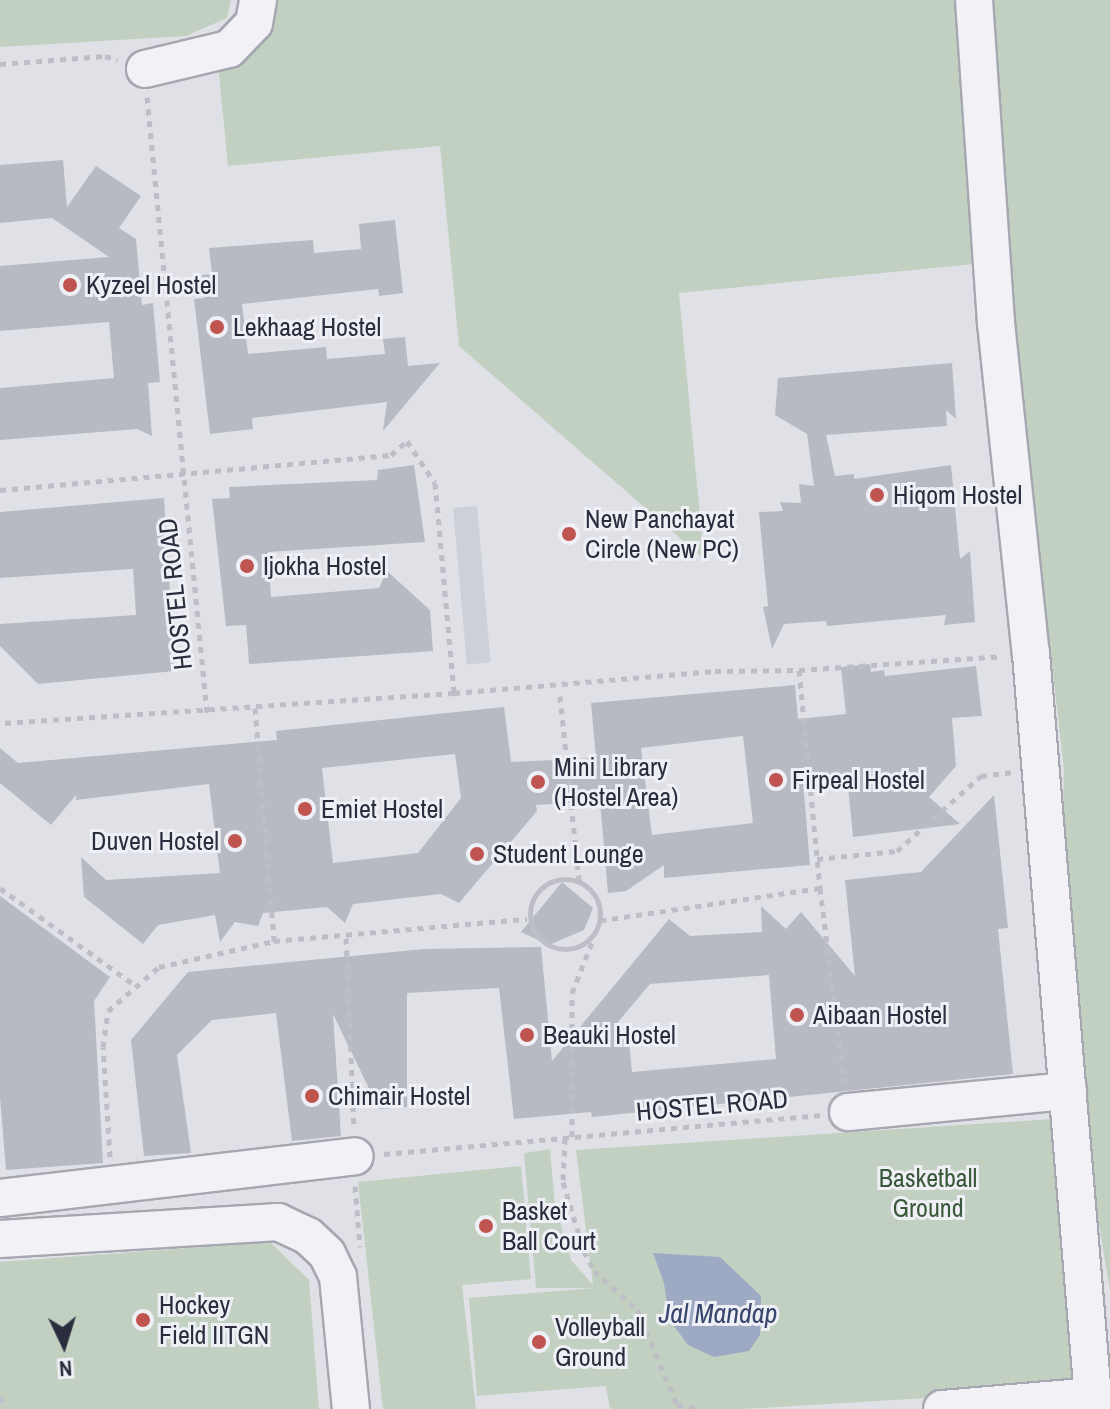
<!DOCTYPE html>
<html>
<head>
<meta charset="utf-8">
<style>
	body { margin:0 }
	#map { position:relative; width:1110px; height:1409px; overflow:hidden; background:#e0e1e7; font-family:"Archivo Narrow",sans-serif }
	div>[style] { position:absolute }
	.built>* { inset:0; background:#ced0d9; transform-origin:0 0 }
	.green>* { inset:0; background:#c2d0c1 }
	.water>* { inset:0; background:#9ea9c4 }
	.building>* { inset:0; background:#b7bac3 }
	.path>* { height:5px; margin-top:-2.5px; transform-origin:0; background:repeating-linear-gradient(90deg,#bebfc6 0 6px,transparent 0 12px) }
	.path>.ring { margin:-2.5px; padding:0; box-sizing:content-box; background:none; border:5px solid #bebfc6; border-radius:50% }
	.roads { filter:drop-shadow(2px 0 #a6a7b1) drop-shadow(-2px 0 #a6a7b1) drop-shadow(0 2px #a6a7b1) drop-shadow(0 -2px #a6a7b1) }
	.minor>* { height:36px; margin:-18px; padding:0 18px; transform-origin:18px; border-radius:18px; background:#f2f2f6 }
	.dots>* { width:22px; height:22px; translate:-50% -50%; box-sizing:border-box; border:4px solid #eff0f5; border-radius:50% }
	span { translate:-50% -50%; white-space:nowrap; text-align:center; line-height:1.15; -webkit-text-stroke:6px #eff0f5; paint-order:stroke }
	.poi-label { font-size:26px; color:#2a2d3d }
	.left { translate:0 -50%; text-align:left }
	.right { translate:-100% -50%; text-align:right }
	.street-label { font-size:26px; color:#2a2d3d }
	.park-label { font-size:26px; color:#395739 }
	.water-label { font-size:28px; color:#38466d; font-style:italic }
	.north { position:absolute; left:24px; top:1305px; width:80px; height:80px; -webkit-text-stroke:6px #eff0f5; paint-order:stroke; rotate:176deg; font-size:22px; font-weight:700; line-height:32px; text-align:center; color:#2a2d3d }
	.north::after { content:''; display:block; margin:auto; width:28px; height:36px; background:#2a2d3d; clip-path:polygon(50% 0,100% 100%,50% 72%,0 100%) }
</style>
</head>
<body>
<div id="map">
	<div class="built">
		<i style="left:477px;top:506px;width:157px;height:24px;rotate:85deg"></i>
	</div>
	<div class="green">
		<i style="clip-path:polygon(0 0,231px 0,227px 18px,186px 36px,0 47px)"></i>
		<i style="clip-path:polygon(255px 0,974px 0,995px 262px,679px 293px,704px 559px,459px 346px,440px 146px,228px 166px,216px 44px)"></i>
		<i style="clip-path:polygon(977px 0,1110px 0,1110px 1290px,1059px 984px,1064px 770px)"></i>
		<i style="clip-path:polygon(1053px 1119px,1078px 1389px,744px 1409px,610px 1409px,606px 1386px,477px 1396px,469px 1298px,594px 1288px,536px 1288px,524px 1153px,550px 1149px,555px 1205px,571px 1260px,593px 1285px,576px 1150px)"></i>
		<i style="clip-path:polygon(521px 1166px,531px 1279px,462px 1285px,476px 1409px,383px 1409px,358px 1182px)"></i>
		<i style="clip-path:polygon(270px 1242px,309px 1280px,319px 1409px,0 1409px,0 1262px)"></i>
	</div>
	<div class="water">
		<i style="clip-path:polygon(653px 1253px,720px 1257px,761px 1296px,760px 1335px,749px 1351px,714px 1357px,688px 1345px,669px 1319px,664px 1283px)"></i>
	</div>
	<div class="building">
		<i style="clip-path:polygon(63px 160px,67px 207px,96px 166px,141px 196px,119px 228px,136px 239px,142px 305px,153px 303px,160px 382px,148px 383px,152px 436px,137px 429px,0 440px,0 388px,114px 378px,109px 322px,0 331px,0 266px,109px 257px,52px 218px,0 223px,0 165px)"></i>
		<i style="clip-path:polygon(395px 220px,403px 293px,379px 296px,378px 289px,242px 304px,248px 354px,326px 347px,327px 359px,385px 354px,383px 339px,405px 337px,408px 366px,440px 363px,383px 431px,387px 402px,252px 418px,253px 429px,210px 434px,194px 299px,204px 298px,202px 275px,212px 274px,209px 248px,313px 240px,314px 253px,361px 249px,359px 224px)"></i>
		<i style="clip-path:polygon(952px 363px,956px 419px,946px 410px,947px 426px,826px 435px,835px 476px,854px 474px,854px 479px,951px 465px,960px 559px,970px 551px,975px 622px,944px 625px,946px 615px,827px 626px,826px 621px,784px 624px,772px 649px,763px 607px,768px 606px,759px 512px,783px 511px,780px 502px,801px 503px,799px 484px,814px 486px,807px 434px,775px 415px,778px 378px)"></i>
		<i style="clip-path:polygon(414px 465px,425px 542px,268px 552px,271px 597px,379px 588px,387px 571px,430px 610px,433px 651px,249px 664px,246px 625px,226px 626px,212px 499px,230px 498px,229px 487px,377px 480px,378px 470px)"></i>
		<i style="clip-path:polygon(164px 498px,175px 671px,38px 684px,0 646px,0 624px,136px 615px,133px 569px,0 578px,0 512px)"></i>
		<i style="clip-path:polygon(evenodd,870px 664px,871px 672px,884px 670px,885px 676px,976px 666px,982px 716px,952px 718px,956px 766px,929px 797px,960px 824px,853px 837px,847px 776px,803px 781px,810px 865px,664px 878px,664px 865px,626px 891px,608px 893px,600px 801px,536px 805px,537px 811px,459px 903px,441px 894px,353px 904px,345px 923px,327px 907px,263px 913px,258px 926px,235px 922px,220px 942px,215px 915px,158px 925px,143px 944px,84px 897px,81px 857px,106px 880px,220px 873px,209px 784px,76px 800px,76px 795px,51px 825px,0 783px,0 748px,18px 763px,277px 740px,276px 731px,504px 707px,511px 762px,596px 758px,591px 703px,795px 685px,798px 719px,846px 714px,841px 667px,870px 664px,743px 736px,753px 823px,652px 835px,641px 748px,743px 736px,870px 664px,455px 754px,461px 798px,418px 853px,333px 863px,322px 768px,455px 754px)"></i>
		<i style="clip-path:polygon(evenodd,994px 795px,1008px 928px,998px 929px,1013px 1074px,592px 1117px,591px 1112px,514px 1119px,499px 988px,407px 993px,407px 1107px,379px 1109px,333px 1014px,341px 1136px,292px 1141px,276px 1013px,212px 1020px,177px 1055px,191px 1153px,144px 1156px,131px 1040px,188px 972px,424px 949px,541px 947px,552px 1061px,669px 919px,690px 936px,762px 932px,761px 906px,786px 929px,801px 912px,855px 976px,845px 880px,921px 872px,994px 795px,769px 975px,776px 1059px,632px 1072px,629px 1040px,613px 1028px,650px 984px,769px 975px)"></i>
		<i style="clip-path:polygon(562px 882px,593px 908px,584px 930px,549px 945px,521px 932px)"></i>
		<i style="clip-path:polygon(0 896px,110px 977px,94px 1001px,103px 1163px,6px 1170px,0 1097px)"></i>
	</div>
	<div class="path">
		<i style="left:0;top:64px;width:105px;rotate:-4.4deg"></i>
		<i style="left:105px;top:56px;width:13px;rotate:18deg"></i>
		<i style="left:147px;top:97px;width:619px;rotate:84.44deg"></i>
		<i style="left:0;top:490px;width:393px;rotate:-5.1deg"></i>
		<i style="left:391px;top:455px;width:21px;rotate:-41deg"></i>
		<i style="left:407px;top:441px;width:50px;rotate:56.3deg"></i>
		<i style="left:435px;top:483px;width:211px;rotate:84.8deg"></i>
		<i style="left:454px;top:693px;width:455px;rotate:176.2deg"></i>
		<i style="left:799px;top:670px;width:203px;rotate:-3.9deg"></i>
		<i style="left:454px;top:693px;width:262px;rotate:-4.8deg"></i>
		<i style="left:715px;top:671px;width:84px;rotate:-0.7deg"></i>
		<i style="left:799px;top:670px;width:219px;rotate:84.5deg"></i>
		<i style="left:820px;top:888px;width:220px;rotate:171.6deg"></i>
		<i style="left:560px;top:696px;width:186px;rotate:84.1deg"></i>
		<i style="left:255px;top:708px;width:234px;rotate:85.3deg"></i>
		<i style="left:817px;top:859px;width:80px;rotate:-5.7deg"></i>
		<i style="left:897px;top:851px;width:113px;rotate:-41.8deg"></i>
		<i style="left:981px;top:776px;width:31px;rotate:-7deg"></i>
		<i class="ring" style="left:530px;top:879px;width:65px;height:65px"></i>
		<i style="left:0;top:888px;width:168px;rotate:35.8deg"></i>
		<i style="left:820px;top:888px;width:195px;rotate:82.9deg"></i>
		<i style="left:346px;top:938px;width:190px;rotate:87.6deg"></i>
		<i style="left:572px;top:1137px;width:144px;rotate:-90deg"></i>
		<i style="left:572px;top:993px;width:55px;rotate:-68.6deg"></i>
		<i style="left:565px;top:1138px;width:44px;rotate:92.6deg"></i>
		<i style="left:563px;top:1182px;width:72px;rotate:73.1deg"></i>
		<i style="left:584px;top:1251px;width:22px;rotate:63deg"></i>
		<i style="left:594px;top:1271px;width:57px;rotate:41.5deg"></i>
		<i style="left:637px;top:1309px;width:104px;rotate:67.4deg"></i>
		<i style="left:677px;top:1405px;width:21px;rotate:11deg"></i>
		<i style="left:384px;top:1154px;width:439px;rotate:-5.1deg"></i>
		<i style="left:110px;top:1157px;width:110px;rotate:-93.6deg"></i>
		<i style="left:103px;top:1047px;width:36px;rotate:-82deg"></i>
		<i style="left:108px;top:1011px;width:67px;rotate:-40.8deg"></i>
		<i style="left:159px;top:967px;width:118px;rotate:-12.7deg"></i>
		<i style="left:274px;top:941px;width:254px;rotate:-5deg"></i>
		<i style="left:355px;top:1186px;width:61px;rotate:85.3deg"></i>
		<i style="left:0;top:1397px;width:13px;rotate:63deg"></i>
	</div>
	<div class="roads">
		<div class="minor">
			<i style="left:974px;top:0;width:324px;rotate:86.1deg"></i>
			<i style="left:996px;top:323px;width:333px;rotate:84deg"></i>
			<i style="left:1031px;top:654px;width:758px;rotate:85.23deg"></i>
			<i style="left:145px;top:69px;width:86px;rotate:-13.4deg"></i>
			<i style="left:229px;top:49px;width:36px;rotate:-46deg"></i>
			<i style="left:254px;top:23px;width:23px;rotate:-80deg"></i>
			<i style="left:848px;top:1112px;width:221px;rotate:-5.5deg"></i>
			<i style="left:0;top:1198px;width:357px;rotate:-6.7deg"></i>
			<i style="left:0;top:1239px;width:279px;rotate:-3.5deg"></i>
			<i style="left:278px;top:1222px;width:33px;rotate:25deg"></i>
			<i style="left:308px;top:1236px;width:26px;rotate:43deg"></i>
			<i style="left:327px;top:1254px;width:25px;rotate:64deg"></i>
			<i style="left:338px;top:1277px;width:133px;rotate:84.4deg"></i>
			<i style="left:942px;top:1409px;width:152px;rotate:-4.9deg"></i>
		</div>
	</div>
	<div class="dots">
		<i style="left:70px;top:285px;background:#c05450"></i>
		<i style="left:217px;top:327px;background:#c05450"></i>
		<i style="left:877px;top:495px;background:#c05450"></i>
		<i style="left:569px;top:534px;background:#c05450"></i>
		<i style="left:247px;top:566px;background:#c05450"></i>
		<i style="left:776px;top:780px;background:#c05450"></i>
		<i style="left:538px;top:782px;background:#c05450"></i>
		<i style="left:305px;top:809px;background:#c05450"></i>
		<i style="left:235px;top:841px;background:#c05450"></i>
		<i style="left:477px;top:854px;background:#c05450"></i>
		<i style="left:797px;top:1015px;background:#c05450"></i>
		<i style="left:527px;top:1035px;background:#c05450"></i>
		<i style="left:312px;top:1096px;background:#c05450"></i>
		<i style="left:486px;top:1226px;background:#c05450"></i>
		<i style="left:143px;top:1320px;background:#c05450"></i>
		<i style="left:539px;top:1342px;background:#c05450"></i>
	</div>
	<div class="poi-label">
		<span class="left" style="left:86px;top:285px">Kyzeel Hostel</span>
		<span class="left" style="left:233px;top:327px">Lekhaag Hostel</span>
		<span class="left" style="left:893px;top:495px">Hiqom Hostel</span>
		<span class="left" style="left:585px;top:534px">New Panchayat<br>Circle (New PC)</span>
		<span class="left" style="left:263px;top:566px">Ijokha Hostel</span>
		<span class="left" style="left:554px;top:782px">Mini Library<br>(Hostel Area)</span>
		<span class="left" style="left:792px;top:780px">Firpeal Hostel</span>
		<span class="left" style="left:321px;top:809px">Emiet Hostel</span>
		<span class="right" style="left:219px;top:841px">Duven Hostel</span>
		<span class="left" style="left:493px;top:854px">Student Lounge</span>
		<span class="left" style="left:813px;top:1015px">Aibaan Hostel</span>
		<span class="left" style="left:543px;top:1035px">Beauki Hostel</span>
		<span class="left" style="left:328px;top:1096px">Chimair Hostel</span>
		<span class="left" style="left:502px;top:1226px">Basket<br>Ball Court</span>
		<span class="left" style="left:159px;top:1320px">Hockey<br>Field IITGN</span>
		<span class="left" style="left:555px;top:1342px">Volleyball<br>Ground</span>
	</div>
	<div class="street-label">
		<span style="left:175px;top:594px;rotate:-96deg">HOSTEL ROAD</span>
		<span style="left:712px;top:1105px;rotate:-5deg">HOSTEL ROAD</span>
	</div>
	<div class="park-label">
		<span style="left:928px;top:1193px">Basketball<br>Ground</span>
	</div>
	<div class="water-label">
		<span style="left:718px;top:1313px">Jal Mandap</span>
	</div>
	<div class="north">N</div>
</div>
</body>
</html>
